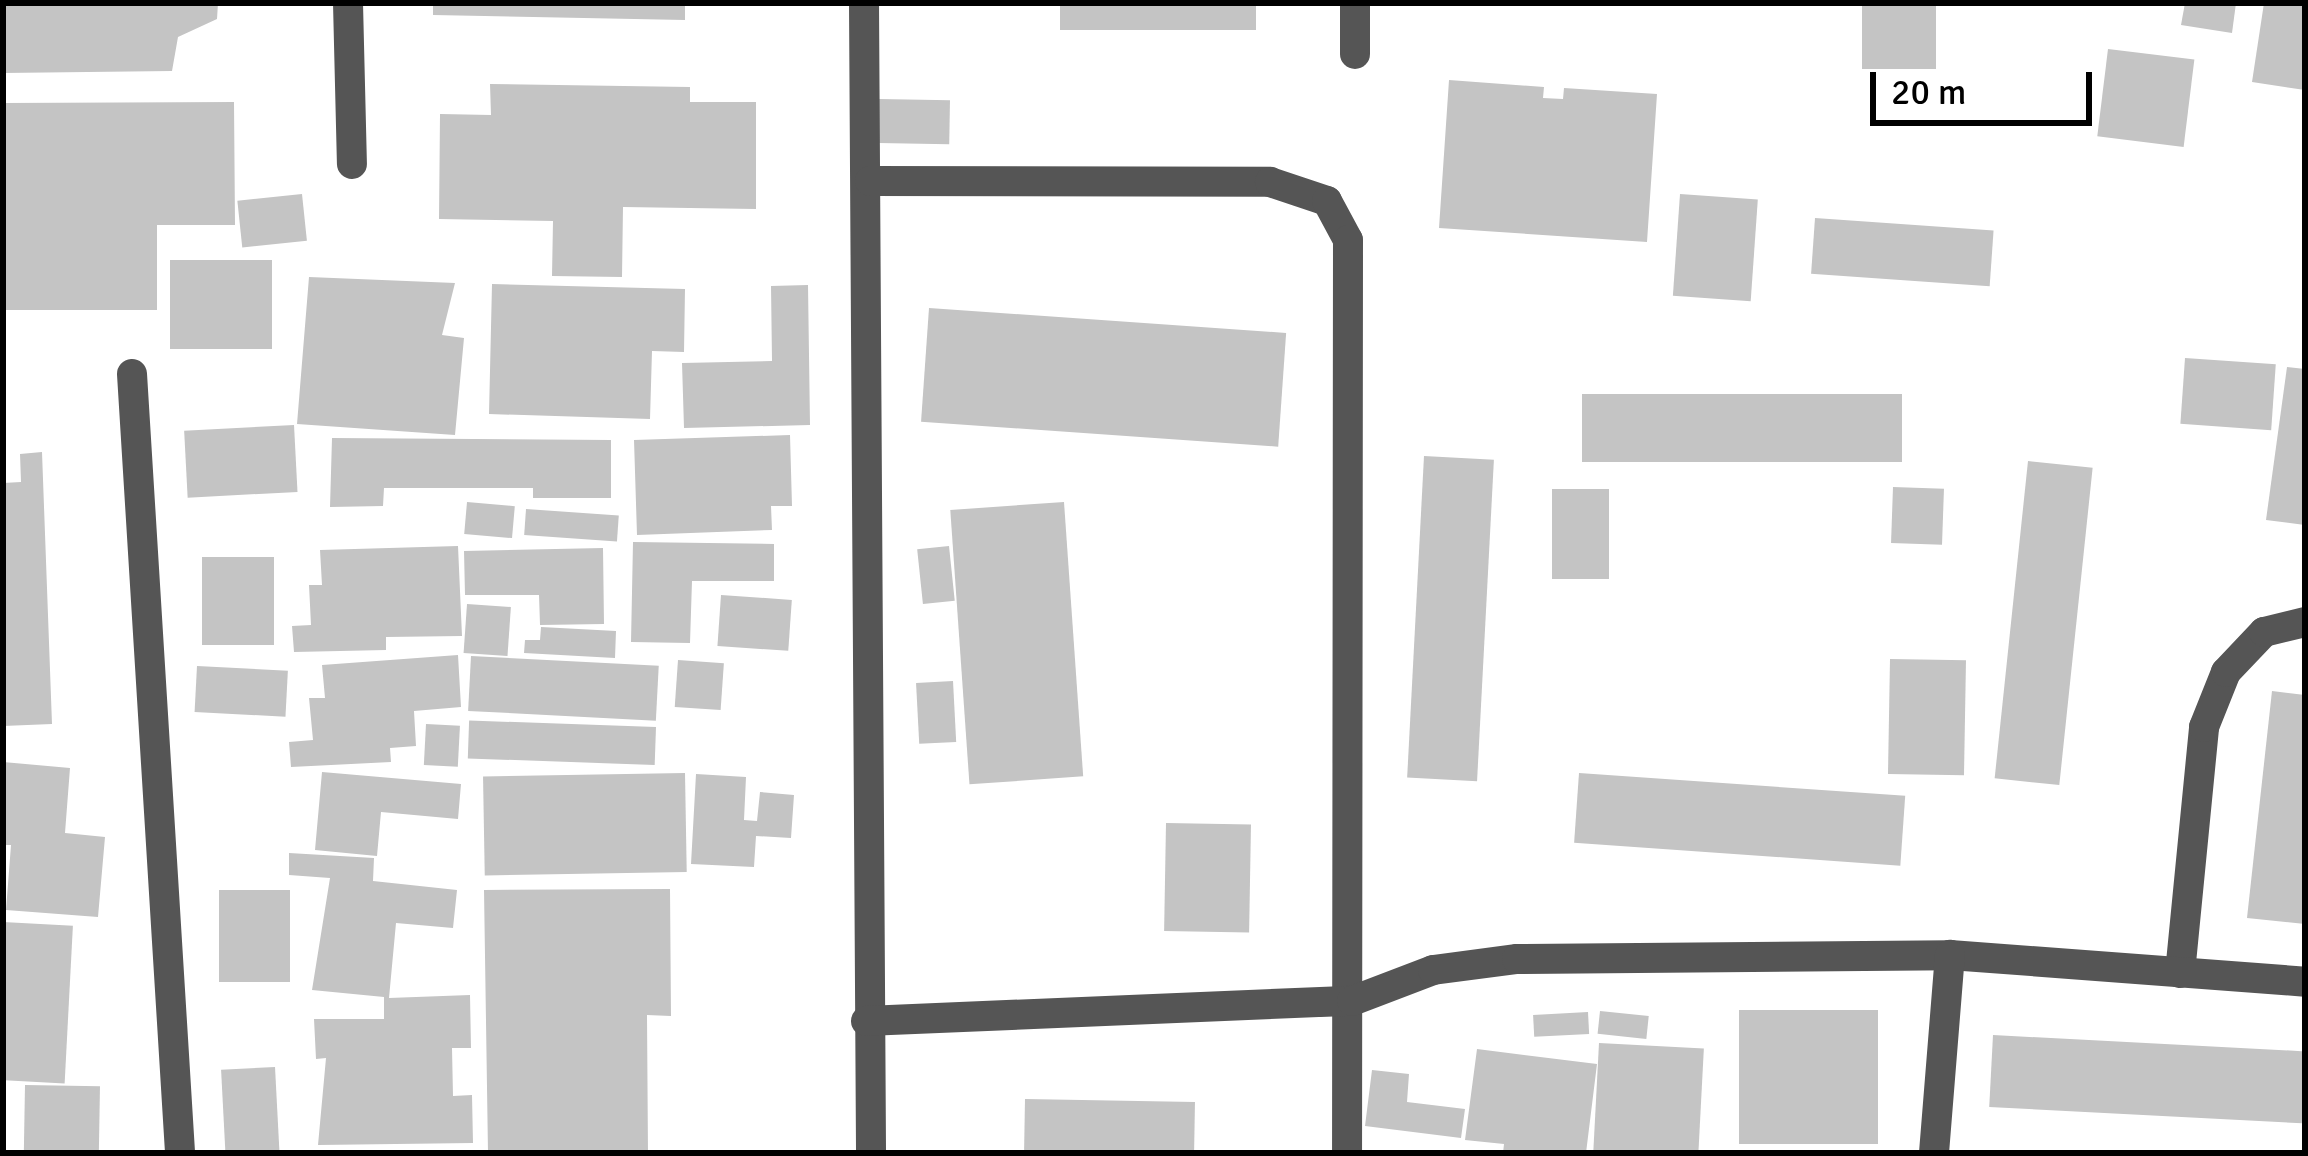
<!DOCTYPE html>
<html>
<head>
<meta charset="utf-8">
<style>
	body { margin:0 }
	#map { position:relative; width:2308px; height:1156px; overflow:hidden; background:#fff; font-family:Signika,sans-serif }
	div>[style] { position:absolute }
	.building>* { inset:0; background:#c4c4c4; transform-origin:0 0 }
	.minor>* { height:30px; margin:-15px; padding:0 15px; transform-origin:15px; border-radius:15px; background:#555 }
	span { translate:-50% -50%; white-space:nowrap; text-align:center; line-height:1.15; -webkit-text-stroke:10px #fff; paint-order:stroke }
	.frame { position:absolute; inset:0; border:6px solid #000; pointer-events:none }
	.scale { position:absolute; left:1870px; top:72px; width:222px; height:54px; box-sizing:border-box; border:6px solid #000; border-top:0; padding-left:15px; font-size:36px; line-height:42px; white-space:nowrap; color:#000; -webkit-text-stroke:9px #fff; paint-order:stroke }
</style>
</head>
<body>
<div id="map">
	<div class="building">
		<i style="clip-path:polygon(3px 3px,218px 3px,217px 19px,178px 37px,172px 71px,3px 73px)"></i>
		<i style="clip-path:polygon(433px 3px,685px 3px,685px 20px,433px 15px)"></i>
		<i style="left:1060px;top:3px;width:196px;height:27px"></i>
		<i style="left:1862px;top:3px;width:74px;height:66px"></i>
		<i style="clip-path:polygon(2185px 3px,2236px 3px,2232px 33px,2181px 25px)"></i>
		<i style="clip-path:polygon(2264px 3px,2305px 3px,2305px 90px,2252px 82px)"></i>
		<i style="left:2108px;top:49px;width:87px;height:88px;rotate:7deg"></i>
		<i style="clip-path:polygon(1449px 80px,1544px 87px,1543px 98px,1563px 99px,1564px 88px,1657px 94px,1647px 242px,1439px 228px)"></i>
		<i style="clip-path:polygon(490px 84px,690px 87px,690px 102px,756px 102px,756px 209px,623px 207px,622px 277px,552px 276px,553px 221px,439px 219px,440px 114px,491px 115px)"></i>
		<i style="left:879px;top:99px;width:71px;height:44px;rotate:1deg"></i>
		<i style="clip-path:polygon(234px 102px,235px 225px,157px 225px,157px 310px,3px 310px,3px 103px)"></i>
		<i style="left:302px;top:194px;width:47px;height:65px;rotate:84deg"></i>
		<i style="left:1680px;top:194px;width:78px;height:102px;rotate:4deg"></i>
		<i style="left:1815px;top:218px;width:179px;height:56px;rotate:4deg"></i>
		<i style="left:170px;top:260px;width:102px;height:89px"></i>
		<i style="clip-path:polygon(309px 277px,455px 283px,442px 335px,464px 338px,455px 435px,297px 424px)"></i>
		<i style="clip-path:polygon(492px 284px,685px 289px,684px 352px,652px 351px,650px 419px,489px 414px)"></i>
		<i style="clip-path:polygon(808px 285px,810px 425px,684px 428px,682px 363px,772px 361px,771px 286px)"></i>
		<i style="left:929px;top:308px;width:358px;height:114px;rotate:4deg"></i>
		<i style="left:2185px;top:358px;width:91px;height:66px;rotate:4deg"></i>
		<i style="clip-path:polygon(2287px 367px,2305px 369px,2305px 525px,2266px 520px)"></i>
		<i style="left:1582px;top:394px;width:320px;height:68px"></i>
		<i style="left:294px;top:425px;width:67px;height:110px;rotate:87deg"></i>
		<i style="clip-path:polygon(790px 435px,792px 506px,771px 506px,772px 530px,637px 535px,634px 440px)"></i>
		<i style="clip-path:polygon(332px 438px,611px 440px,611px 498px,533px 498px,533px 488px,384px 488px,383px 506px,330px 507px)"></i>
		<i style="clip-path:polygon(42px 452px,52px 724px,3px 726px,3px 483px,21px 482px,20px 454px)"></i>
		<i style="left:1424px;top:456px;width:70px;height:322px;rotate:3deg"></i>
		<i style="left:2028px;top:461px;width:65px;height:319px;rotate:6deg"></i>
		<i style="left:1893px;top:487px;width:51px;height:56px;rotate:2deg"></i>
		<i style="left:1552px;top:489px;width:57px;height:90px"></i>
		<i style="left:467px;top:502px;width:48px;height:32px;rotate:5deg"></i>
		<i style="left:1064px;top:502px;width:275px;height:114px;rotate:86deg"></i>
		<i style="left:526px;top:509px;width:93px;height:26px;rotate:4deg"></i>
		<i style="clip-path:polygon(633px 542px,774px 544px,774px 581px,692px 581px,690px 643px,631px 642px)"></i>
		<i style="clip-path:polygon(458px 546px,462px 636px,386px 637px,386px 650px,294px 652px,292px 626px,311px 625px,309px 585px,322px 585px,320px 550px)"></i>
		<i style="left:949px;top:546px;width:55px;height:32px;rotate:84deg"></i>
		<i style="clip-path:polygon(603px 548px,604px 624px,540px 625px,539px 595px,465px 595px,464px 551px)"></i>
		<i style="left:202px;top:557px;width:72px;height:88px"></i>
		<i style="left:721px;top:595px;width:71px;height:51px;rotate:4deg"></i>
		<i style="left:467px;top:604px;width:44px;height:49px;rotate:4deg"></i>
		<i style="clip-path:polygon(541px 627px,616px 631px,615px 658px,524px 653px,525px 640px,540px 640px)"></i>
		<i style="clip-path:polygon(458px 655px,461px 707px,414px 711px,416px 746px,390px 748px,391px 762px,291px 767px,289px 742px,313px 740px,309px 698px,325px 698px,322px 665px)"></i>
		<i style="left:471px;top:656px;width:188px;height:55px;rotate:3deg"></i>
		<i style="left:1890px;top:659px;width:76px;height:115px;rotate:1deg"></i>
		<i style="left:678px;top:660px;width:46px;height:47px;rotate:4deg"></i>
		<i style="left:197px;top:666px;width:91px;height:46px;rotate:3deg"></i>
		<i style="left:953px;top:681px;width:61px;height:37px;rotate:87deg"></i>
		<i style="clip-path:polygon(2272px 691px,2305px 695px,2305px 924px,2247px 918px)"></i>
		<i style="left:426px;top:724px;width:34px;height:41px;rotate:3deg"></i>
		<i style="left:656px;top:727px;width:38px;height:187px;rotate:92deg"></i>
		<i style="clip-path:polygon(3px 762px,70px 768px,65px 833px,105px 837px,98px 917px,6px 910px,11px 845px,3px 845px)"></i>
		<i style="clip-path:polygon(322px 772px,461px 784px,458px 819px,381px 812px,377px 856px,315px 850px)"></i>
		<i style="left:685px;top:773px;width:99px;height:202px;rotate:89deg"></i>
		<i style="left:1579px;top:773px;width:327px;height:70px;rotate:4deg"></i>
		<i style="clip-path:polygon(696px 774px,746px 777px,744px 820px,757px 821px,760px 792px,794px 795px,791px 838px,756px 836px,754px 867px,691px 864px)"></i>
		<i style="left:1166px;top:823px;width:85px;height:108px;rotate:1deg"></i>
		<i style="clip-path:polygon(289px 853px,374px 858px,373px 881px,457px 890px,453px 928px,396px 923px,389px 998px,470px 995px,471px 1048px,452px 1048px,453px 1096px,472px 1095px,473px 1143px,318px 1145px,326px 1058px,316px 1059px,314px 1019px,384px 1019px,384px 997px,312px 990px,330px 878px,289px 875px)"></i>
		<i style="clip-path:polygon(670px 889px,671px 1016px,647px 1015px,648px 1153px,488px 1153px,484px 890px)"></i>
		<i style="left:219px;top:890px;width:71px;height:92px"></i>
		<i style="left:3px;top:922px;width:70px;height:158px;rotate:3deg"></i>
		<i style="left:1739px;top:1010px;width:139px;height:134px"></i>
		<i style="left:1600px;top:1011px;width:49px;height:23px;rotate:6deg"></i>
		<i style="left:1588px;top:1012px;width:22px;height:55px;rotate:87deg"></i>
		<i style="left:1993px;top:1035px;width:313px;height:72px;rotate:3deg"></i>
		<i style="left:1599px;top:1043px;width:105px;height:110px;rotate:3deg"></i>
		<i style="clip-path:polygon(1477px 1049px,1597px 1064px,1586px 1153px,1503px 1153px,1504px 1144px,1465px 1140px)"></i>
		<i style="left:275px;top:1067px;width:86px;height:54px;rotate:87deg"></i>
		<i style="clip-path:polygon(1372px 1070px,1409px 1074px,1407px 1102px,1465px 1109px,1461px 1138px,1365px 1126px)"></i>
		<i style="left:25px;top:1085px;width:75px;height:68px;rotate:1deg"></i>
		<i style="left:1025px;top:1099px;width:170px;height:54px;rotate:1deg"></i>
	</div>
	<div class="minor">
		<i style="left:348px;top:3px;width:161px;rotate:88.6deg"></i>
		<i style="left:864px;top:3px;width:1150px;rotate:89.65deg"></i>
		<i style="left:1355px;top:3px;width:51px;rotate:90deg"></i>
		<i style="left:870px;top:181px;width:400px;rotate:0.1deg"></i>
		<i style="left:1270px;top:182px;width:60px;rotate:18.4deg"></i>
		<i style="left:1327px;top:201px;width:44px;rotate:61.7deg"></i>
		<i style="left:1348px;top:240px;width:913px;rotate:90.06deg"></i>
		<i style="left:132px;top:374px;width:780px;rotate:86.47deg"></i>
		<i style="left:2180px;top:973px;width:247px;rotate:-84.4deg"></i>
		<i style="left:2204px;top:727px;width:59px;rotate:-68.2deg"></i>
		<i style="left:2226px;top:672px;width:55px;rotate:-46.5deg"></i>
		<i style="left:2264px;top:632px;width:42px;rotate:-13.7deg"></i>
		<i style="left:866px;top:1021px;width:486px;rotate:-2.4deg"></i>
		<i style="left:1352px;top:1001px;width:87px;rotate:-20.9deg"></i>
		<i style="left:1433px;top:970px;width:85px;rotate:-7.5deg"></i>
		<i style="left:1517px;top:959px;width:433px;rotate:-0.5deg"></i>
		<i style="left:1950px;top:955px;width:356px;rotate:4.3deg"></i>
		<i style="left:1934px;top:1153px;width:199px;rotate:-85.4deg"></i>
	</div>
	<div class="frame"></div>
	<div class="scale">20 m</div>
</div>
</body>
</html>
